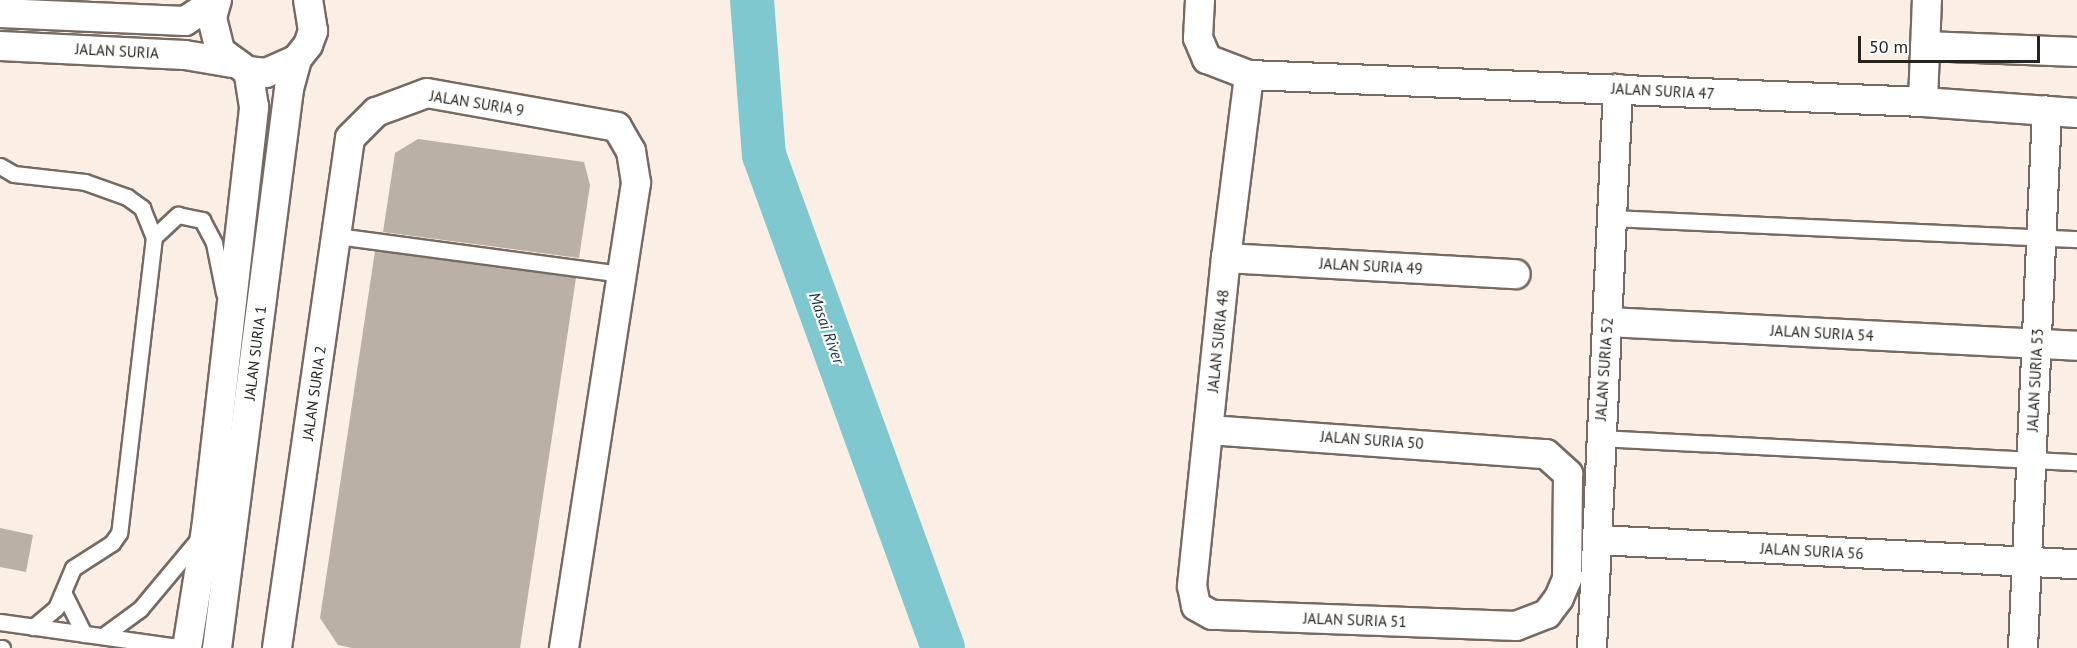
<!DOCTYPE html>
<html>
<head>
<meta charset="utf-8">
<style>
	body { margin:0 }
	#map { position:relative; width:2077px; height:648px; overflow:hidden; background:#fbefe5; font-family:"PT Sans",sans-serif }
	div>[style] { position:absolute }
	.river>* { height:44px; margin:-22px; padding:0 22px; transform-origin:22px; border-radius:22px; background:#7fc8d0 }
	.building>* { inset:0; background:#bab0a6 }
	.roads { filter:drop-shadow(2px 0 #756b63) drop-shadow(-2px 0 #756b63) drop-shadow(0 2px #756b63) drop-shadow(0 -2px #756b63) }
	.lane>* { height:15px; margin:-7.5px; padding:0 7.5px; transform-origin:7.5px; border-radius:7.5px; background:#fff }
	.street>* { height:28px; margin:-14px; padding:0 14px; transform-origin:14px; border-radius:14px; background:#fff }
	span { translate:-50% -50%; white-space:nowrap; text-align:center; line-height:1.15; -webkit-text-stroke:4.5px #fff; paint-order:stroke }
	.street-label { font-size:15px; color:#27231f }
	.water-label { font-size:16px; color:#14383c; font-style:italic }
	.scale { position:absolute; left:1858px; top:36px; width:182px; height:27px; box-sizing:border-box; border:3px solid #27231f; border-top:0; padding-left:8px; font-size:18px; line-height:21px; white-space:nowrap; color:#27231f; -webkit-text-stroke:4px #fff; paint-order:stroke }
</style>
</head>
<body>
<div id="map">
	<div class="river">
		<i style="left:752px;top:0;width:155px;rotate:85.6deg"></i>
		<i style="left:764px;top:155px;width:524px;rotate:70.04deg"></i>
	</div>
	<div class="building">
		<i style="clip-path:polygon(418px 139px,584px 162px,590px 185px,579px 258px,383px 232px,395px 153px)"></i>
		<i style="clip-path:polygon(375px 251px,576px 278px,520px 648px,352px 648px,338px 645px,320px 618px)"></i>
		<i style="clip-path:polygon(0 528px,33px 535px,26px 572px,0 567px)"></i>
	</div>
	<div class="roads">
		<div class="lane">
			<i style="left:0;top:166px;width:16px;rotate:30deg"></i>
			<i style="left:14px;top:174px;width:71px;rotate:6.4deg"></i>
			<i style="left:85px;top:182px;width:45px;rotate:19.7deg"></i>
			<i style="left:127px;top:197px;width:19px;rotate:36deg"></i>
			<i style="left:142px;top:208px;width:31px;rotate:68deg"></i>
			<i style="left:154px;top:237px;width:298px;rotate:96.7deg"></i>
			<i style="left:119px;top:533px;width:12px;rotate:125deg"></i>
			<i style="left:112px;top:543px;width:46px;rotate:147.3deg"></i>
			<i style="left:73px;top:568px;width:43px;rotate:113deg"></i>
			<i style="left:56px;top:608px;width:30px;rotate:140deg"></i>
			<i style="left:1613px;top:218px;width:464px;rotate:2.6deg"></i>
			<i style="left:337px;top:236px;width:288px;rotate:7.6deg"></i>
			<i style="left:154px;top:237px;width:33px;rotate:-43deg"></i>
			<i style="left:178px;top:215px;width:25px;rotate:12deg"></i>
			<i style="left:202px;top:220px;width:26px;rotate:62deg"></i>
			<i style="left:214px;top:243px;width:51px;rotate:78.7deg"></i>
			<i style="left:1599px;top:438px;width:479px;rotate:2.9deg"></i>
			<i style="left:64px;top:594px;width:45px;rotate:63.4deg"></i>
			<i style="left:0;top:622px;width:187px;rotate:8deg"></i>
			<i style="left:103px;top:636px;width:46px;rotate:-36.1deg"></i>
			<i style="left:140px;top:609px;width:95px;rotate:-50.1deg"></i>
			<i style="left:0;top:648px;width:2px"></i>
		</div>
		<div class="street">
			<i style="left:217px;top:0;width:19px;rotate:106deg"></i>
			<i style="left:212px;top:18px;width:34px;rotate:76deg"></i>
			<i style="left:220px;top:51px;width:34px;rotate:36deg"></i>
			<i style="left:248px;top:71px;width:18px;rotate:6deg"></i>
			<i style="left:266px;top:73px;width:34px;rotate:-24deg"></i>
			<i style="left:297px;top:59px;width:18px;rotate:-52deg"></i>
			<i style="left:308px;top:45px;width:15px;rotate:-70deg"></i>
			<i style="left:313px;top:31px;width:31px;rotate:-99deg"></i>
			<i style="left:1200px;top:0;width:38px;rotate:93deg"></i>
			<i style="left:1198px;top:38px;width:23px;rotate:67deg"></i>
			<i style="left:1207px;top:59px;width:45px;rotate:20.9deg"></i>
			<i style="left:1249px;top:75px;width:675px;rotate:2.29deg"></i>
			<i style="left:1923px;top:102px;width:154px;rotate:4.1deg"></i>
			<i style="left:0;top:13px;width:185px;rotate:2.5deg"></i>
			<i style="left:185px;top:21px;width:37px;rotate:-33deg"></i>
			<i style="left:0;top:46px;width:185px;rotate:2.8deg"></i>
			<i style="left:185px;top:55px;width:49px;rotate:9.5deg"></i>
			<i style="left:1925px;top:46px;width:152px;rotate:2.3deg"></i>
			<i style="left:1923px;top:102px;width:102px;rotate:-87.8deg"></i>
			<i style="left:1226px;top:258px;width:290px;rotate:3.2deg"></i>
			<i style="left:1607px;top:322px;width:471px;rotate:2.9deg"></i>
			<i style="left:1209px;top:430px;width:338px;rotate:4.1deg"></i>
			<i style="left:1546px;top:454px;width:30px;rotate:42deg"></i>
			<i style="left:1568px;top:474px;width:105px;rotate:90.5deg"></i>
			<i style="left:1567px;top:579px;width:21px;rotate:113deg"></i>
			<i style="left:1559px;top:598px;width:20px;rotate:127deg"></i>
			<i style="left:1547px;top:614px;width:33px;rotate:159deg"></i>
			<i style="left:1516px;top:626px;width:304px;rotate:-177.9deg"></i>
			<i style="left:1212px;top:615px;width:18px;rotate:-151deg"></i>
			<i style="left:1196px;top:606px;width:20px;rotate:-101deg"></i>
			<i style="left:1192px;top:586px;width:330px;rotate:-84.1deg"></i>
			<i style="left:1226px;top:258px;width:184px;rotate:-82.8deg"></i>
			<i style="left:1598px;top:540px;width:480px;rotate:2.9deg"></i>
			<i style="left:187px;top:648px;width:120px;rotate:-80.9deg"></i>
			<i style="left:206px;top:530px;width:426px;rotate:-83.5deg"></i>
			<i style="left:254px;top:107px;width:36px;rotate:-99deg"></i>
			<i style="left:217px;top:648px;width:564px;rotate:-82.66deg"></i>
			<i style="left:289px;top:89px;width:31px;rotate:-75deg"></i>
			<i style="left:277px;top:648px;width:515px;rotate:-81.85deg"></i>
			<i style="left:350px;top:138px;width:37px;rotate:-45deg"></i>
			<i style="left:376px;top:112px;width:54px;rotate:-20.4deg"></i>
			<i style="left:427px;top:93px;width:193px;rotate:10.1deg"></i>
			<i style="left:617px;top:127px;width:28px;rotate:60deg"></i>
			<i style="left:631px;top:151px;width:32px;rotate:81deg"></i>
			<i style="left:636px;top:183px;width:471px;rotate:98.8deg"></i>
			<i style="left:1592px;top:648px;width:560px;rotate:-87.34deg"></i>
			<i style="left:2023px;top:648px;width:538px;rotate:-87.44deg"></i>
		</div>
	</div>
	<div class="street-label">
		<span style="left:117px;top:51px;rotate:3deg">JALAN SURIA</span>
		<span style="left:1663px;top:91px;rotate:3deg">JALAN SURIA 47</span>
		<span style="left:477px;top:103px;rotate:9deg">JALAN SURIA 9</span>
		<span style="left:1371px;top:266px;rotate:3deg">JALAN SURIA 49</span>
		<span style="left:1822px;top:333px;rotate:3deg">JALAN SURIA 54</span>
		<span style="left:1218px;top:341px;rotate:-84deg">JALAN SURIA 48</span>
		<span style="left:255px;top:353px;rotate:-83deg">JALAN SURIA 1</span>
		<span style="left:1604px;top:369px;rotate:-86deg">JALAN SURIA 52</span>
		<span style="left:2035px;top:380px;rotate:-87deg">JALAN SURIA 53</span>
		<span style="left:314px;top:393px;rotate:-82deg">JALAN SURIA 2</span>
		<span style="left:1372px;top:440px;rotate:4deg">JALAN SURIA 50</span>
		<span style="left:1812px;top:551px;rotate:3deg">JALAN SURIA 56</span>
		<span style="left:1355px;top:620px;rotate:2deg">JALAN SURIA 51</span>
	</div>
	<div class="water-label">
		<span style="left:827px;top:328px;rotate:70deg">Masai River</span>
	</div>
	<div class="scale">50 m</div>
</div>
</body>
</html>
